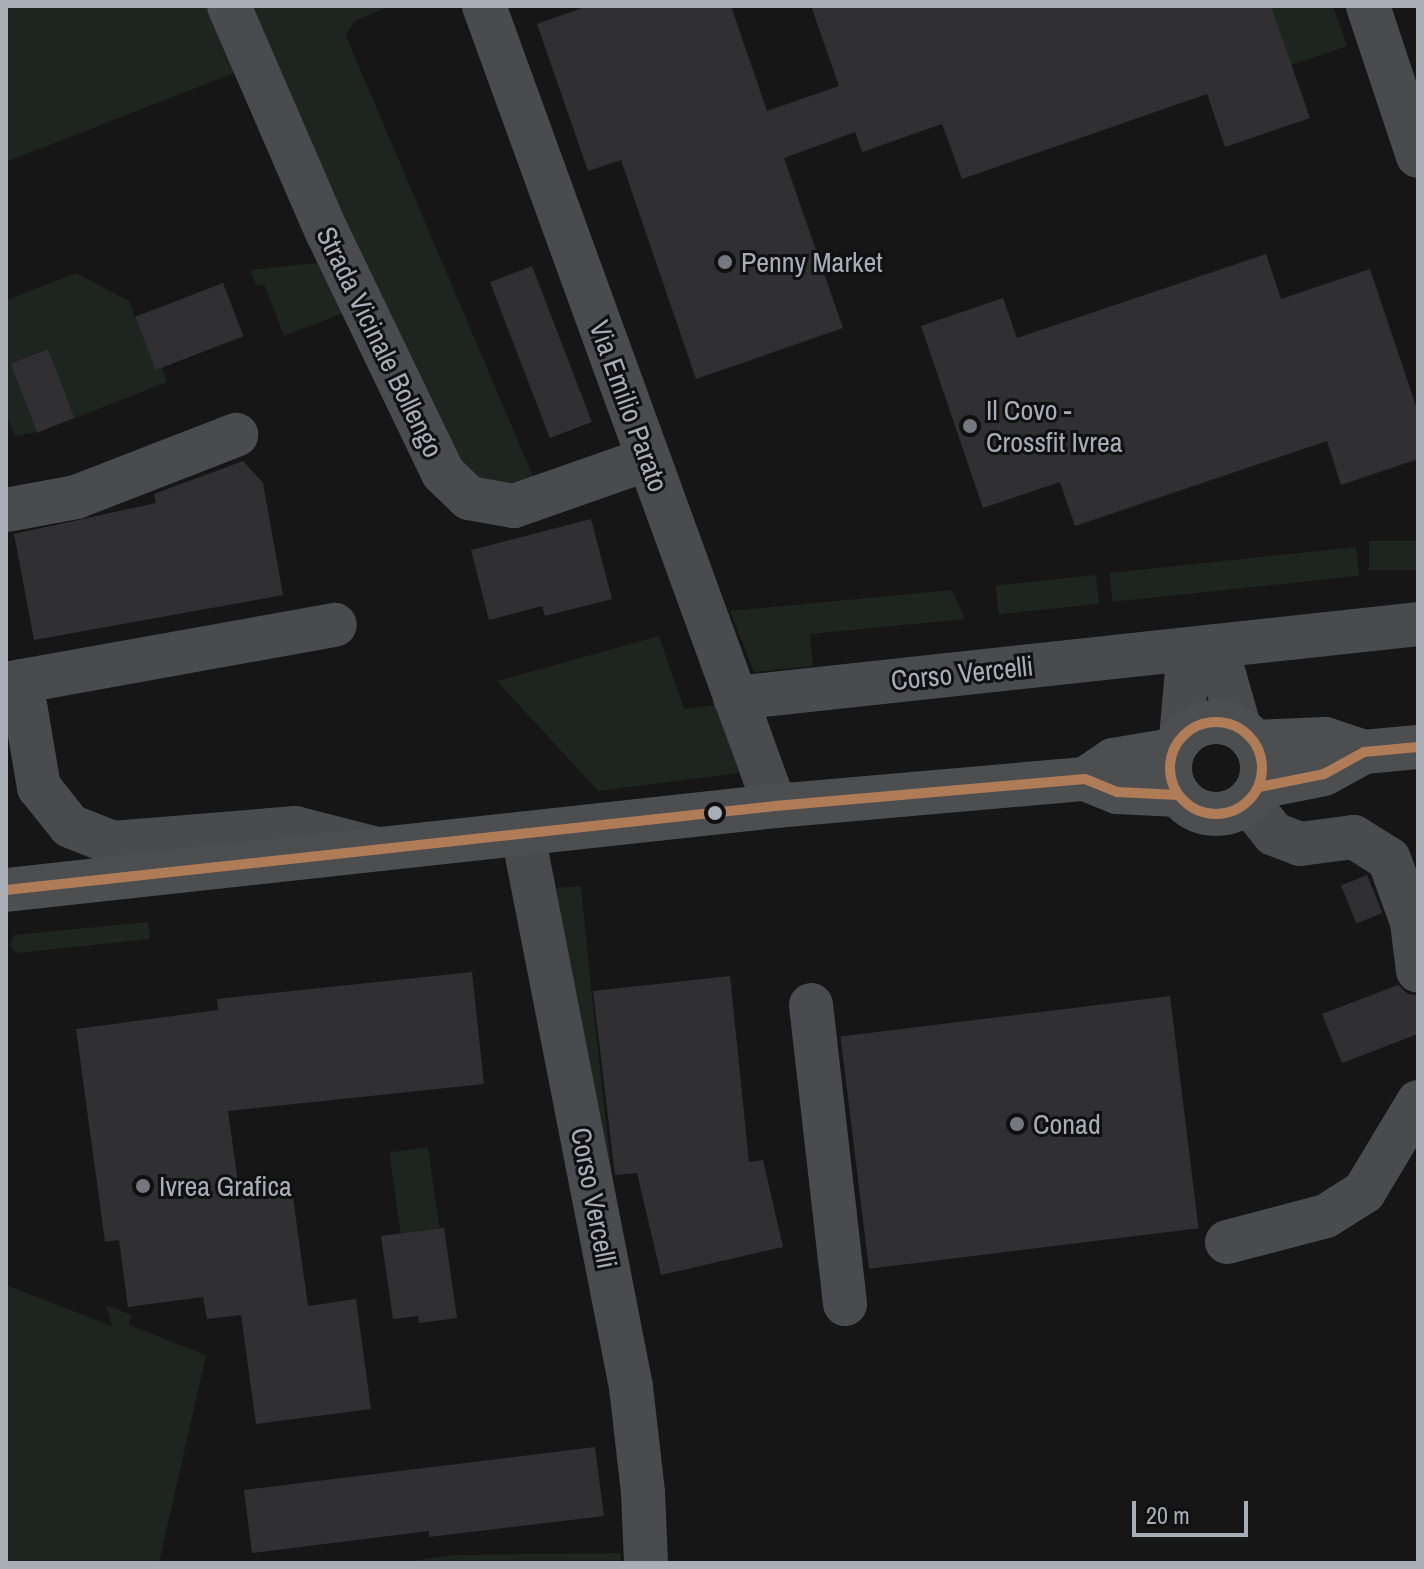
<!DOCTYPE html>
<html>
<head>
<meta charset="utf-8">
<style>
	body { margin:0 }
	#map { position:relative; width:1424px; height:1569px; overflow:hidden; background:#161616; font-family:"Archivo Narrow",sans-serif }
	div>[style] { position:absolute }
	.green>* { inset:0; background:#1e241f; transform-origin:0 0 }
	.building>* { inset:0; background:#303032; transform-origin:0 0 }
	.minor>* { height:44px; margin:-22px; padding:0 22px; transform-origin:22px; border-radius:22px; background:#4a4b4e }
	.major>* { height:44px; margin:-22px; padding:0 22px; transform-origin:22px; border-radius:22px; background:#4c4e50 }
	.major>.ring { margin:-22px; padding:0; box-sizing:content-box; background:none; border:44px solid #4c4e50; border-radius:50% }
	.bus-1>* { height:10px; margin:-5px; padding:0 5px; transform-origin:5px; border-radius:5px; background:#b07c57 }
	.bus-1>.ring { margin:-5px; padding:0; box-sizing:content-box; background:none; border:10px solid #b07c57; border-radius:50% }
	.dots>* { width:22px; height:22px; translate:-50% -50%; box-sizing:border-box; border:4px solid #101012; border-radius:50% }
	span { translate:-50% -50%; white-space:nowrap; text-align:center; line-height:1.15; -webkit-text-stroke:6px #101012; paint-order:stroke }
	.poi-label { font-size:28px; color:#a8adb6 }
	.left { translate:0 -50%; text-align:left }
	.street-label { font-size:28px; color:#a8adb6 }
	.frame { position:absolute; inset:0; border:8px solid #a8adb6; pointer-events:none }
	.scale { position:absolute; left:1132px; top:1501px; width:116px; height:36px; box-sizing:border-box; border:4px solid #a8adb6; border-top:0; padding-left:10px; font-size:24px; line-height:28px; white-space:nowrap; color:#a8adb6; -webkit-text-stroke:6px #101012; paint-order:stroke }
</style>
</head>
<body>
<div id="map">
	<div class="green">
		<i style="clip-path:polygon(6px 6px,215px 6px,242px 70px,6px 162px)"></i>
		<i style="clip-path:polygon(236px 6px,391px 6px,354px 21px,346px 36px,538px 488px,469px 480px)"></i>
		<i style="clip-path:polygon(1271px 6px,1333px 6px,1347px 46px,1291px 65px)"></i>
		<i style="clip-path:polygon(325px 262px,351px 310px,284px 336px,264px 284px,257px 286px,250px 270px)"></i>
		<i style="clip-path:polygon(76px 273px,129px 301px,156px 370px,162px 368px,167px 382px,75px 418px,47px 349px,11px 363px,38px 432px,15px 436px,6px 415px,6px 300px)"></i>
		<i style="left:1418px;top:541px;width:29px;height:49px;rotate:90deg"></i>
		<i style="left:1356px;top:547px;width:29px;height:248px;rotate:84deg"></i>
		<i style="left:1096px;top:575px;width:29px;height:101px;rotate:84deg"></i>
		<i style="clip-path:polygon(952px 590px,965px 619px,810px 634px,813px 666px,754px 672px,730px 611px)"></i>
		<i style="clip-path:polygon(659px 636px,684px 709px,716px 705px,739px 773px,598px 791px,497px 681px)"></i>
		<i style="clip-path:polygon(581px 886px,590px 978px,612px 1176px,559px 914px,556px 888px)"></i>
		<i style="clip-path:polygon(148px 922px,150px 939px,16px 953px,10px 945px,14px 935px)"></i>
		<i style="left:428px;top:1147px;width:82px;height:39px;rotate:82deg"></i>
		<i style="clip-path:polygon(6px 1285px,112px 1326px,106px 1305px,132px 1315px,129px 1325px,206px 1355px,159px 1563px,6px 1563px)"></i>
		<i style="clip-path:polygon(621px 1553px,621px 1563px,396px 1563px,454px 1555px)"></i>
	</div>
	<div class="building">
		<i style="clip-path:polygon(588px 6px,731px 6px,767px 111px,839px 86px,811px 6px,1271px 6px,1310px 118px,1225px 147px,1207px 94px,962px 179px,942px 124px,862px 152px,855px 132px,784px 158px,843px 328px,696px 379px,621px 160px,588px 171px,537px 24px)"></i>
		<i style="clip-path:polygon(1266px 254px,1281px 299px,1370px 269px,1418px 412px,1418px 459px,1341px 485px,1327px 441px,1075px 526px,1060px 482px,983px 508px,921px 326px,1003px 298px,1017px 338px)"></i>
		<i style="left:532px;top:266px;width:167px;height:45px;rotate:69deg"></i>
		<i style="left:223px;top:283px;width:57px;height:94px;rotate:69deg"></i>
		<i style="left:48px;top:349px;width:74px;height:40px;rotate:69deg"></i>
		<i style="clip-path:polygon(243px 461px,263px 483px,283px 595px,34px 640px,14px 534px,156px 503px,154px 494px)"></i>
		<i style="clip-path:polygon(591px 519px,612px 599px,545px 616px,542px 606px,489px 620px,471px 550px)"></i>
		<i style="left:1367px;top:875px;width:41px;height:28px;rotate:68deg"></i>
		<i style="clip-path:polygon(472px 972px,484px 1084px,228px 1111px,240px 1197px,292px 1190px,308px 1306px,356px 1299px,371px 1409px,256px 1424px,241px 1315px,207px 1319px,203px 1297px,128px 1307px,119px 1240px,105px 1242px,76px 1029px,218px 1010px,217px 999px)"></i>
		<i style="clip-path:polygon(730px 976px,749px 1162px,763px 1160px,783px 1247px,661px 1275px,637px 1173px,615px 1175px,593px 991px)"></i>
		<i style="clip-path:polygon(1398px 985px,1408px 994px,1418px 995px,1418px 1034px,1342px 1063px,1322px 1014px)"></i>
		<i style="left:1170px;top:996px;width:234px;height:332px;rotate:83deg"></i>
		<i style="clip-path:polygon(444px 1228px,457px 1318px,419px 1323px,418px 1316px,393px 1319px,381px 1236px)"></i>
		<i style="clip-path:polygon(595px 1447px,604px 1516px,429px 1537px,429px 1531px,252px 1553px,244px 1490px)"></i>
	</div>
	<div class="minor">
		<i style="left:229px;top:6px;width:246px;rotate:66.6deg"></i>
		<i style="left:327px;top:232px;width:267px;rotate:64.3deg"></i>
		<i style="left:443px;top:473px;width:36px;rotate:44deg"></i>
		<i style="left:469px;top:498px;width:46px;rotate:10.1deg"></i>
		<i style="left:514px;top:506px;width:142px;rotate:-19.3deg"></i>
		<i style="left:484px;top:6px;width:851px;rotate:70.01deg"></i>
		<i style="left:1368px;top:6px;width:158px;rotate:71.6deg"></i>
		<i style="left:6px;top:510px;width:71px;rotate:-10.5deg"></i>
		<i style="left:76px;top:497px;width:172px;rotate:-21.2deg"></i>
		<i style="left:1216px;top:646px;width:84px;rotate:74.1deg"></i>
		<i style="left:21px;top:681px;width:108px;rotate:80.4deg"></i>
		<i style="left:39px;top:787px;width:50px;rotate:51.5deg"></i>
		<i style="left:70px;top:826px;width:46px;rotate:21.6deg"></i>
		<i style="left:113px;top:843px;width:183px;rotate:-4.7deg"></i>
		<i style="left:295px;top:828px;width:81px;rotate:14.4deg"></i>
		<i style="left:6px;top:684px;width:334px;rotate:-10.2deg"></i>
		<i style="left:735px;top:698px;width:687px;rotate:-6.18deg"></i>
		<i style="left:1181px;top:738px;width:89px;rotate:-84.9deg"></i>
		<i style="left:1248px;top:802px;width:41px;rotate:50.9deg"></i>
		<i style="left:1274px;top:834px;width:28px;rotate:21deg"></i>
		<i style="left:1300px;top:844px;width:54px;rotate:-7.4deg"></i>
		<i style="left:1354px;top:837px;width:41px;rotate:32.2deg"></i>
		<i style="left:1389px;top:859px;width:67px;rotate:69.9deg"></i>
		<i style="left:1412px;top:922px;width:49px;rotate:83deg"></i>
		<i style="left:523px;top:835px;width:562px;rotate:78.93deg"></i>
		<i style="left:631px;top:1387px;width:107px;rotate:83.5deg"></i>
		<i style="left:643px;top:1493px;width:70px;rotate:87.5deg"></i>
		<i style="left:811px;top:1005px;width:301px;rotate:83.5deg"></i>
		<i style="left:1227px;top:1242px;width:102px;rotate:-14.7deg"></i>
		<i style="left:1326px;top:1216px;width:45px;rotate:-32.3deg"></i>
		<i style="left:1364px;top:1192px;width:105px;rotate:-59deg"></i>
	</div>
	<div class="major">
		<i class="ring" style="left:1170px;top:722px;width:48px;height:48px"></i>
		<i style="left:1254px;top:742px;width:71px;rotate:-2.4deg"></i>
		<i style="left:1325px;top:739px;width:41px;rotate:18.4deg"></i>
		<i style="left:1085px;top:779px;width:34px;rotate:-34deg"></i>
		<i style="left:1113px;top:760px;width:61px;rotate:-9.5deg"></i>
		<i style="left:1259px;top:787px;width:66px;rotate:-11.3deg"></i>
		<i style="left:1324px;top:774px;width:46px;rotate:-28.8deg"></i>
		<i style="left:1364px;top:752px;width:54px;rotate:-5.3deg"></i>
		<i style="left:6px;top:890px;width:774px;rotate:-6.23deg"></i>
		<i style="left:775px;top:806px;width:311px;rotate:-5deg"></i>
		<i style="left:1085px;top:779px;width:35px;rotate:22deg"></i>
		<i style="left:1117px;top:792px;width:61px;rotate:2.8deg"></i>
	</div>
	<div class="bus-1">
		<i class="ring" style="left:1170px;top:722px;width:82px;height:82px"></i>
		<i style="left:1259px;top:787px;width:66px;rotate:-11.3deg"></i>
		<i style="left:1324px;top:774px;width:46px;rotate:-28.8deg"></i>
		<i style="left:1364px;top:752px;width:54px;rotate:-5.3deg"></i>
		<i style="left:6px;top:890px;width:774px;rotate:-6.23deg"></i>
		<i style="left:775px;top:806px;width:311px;rotate:-5deg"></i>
		<i style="left:1085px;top:779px;width:35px;rotate:22deg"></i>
		<i style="left:1117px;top:792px;width:61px;rotate:2.8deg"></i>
	</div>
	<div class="dots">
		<i style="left:725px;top:262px;background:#75787e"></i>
		<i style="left:970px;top:426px;background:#75787e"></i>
		<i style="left:715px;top:813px;background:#a8adb6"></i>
		<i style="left:1017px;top:1124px;background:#75787e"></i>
		<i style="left:143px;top:1186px;background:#75787e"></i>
	</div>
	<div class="poi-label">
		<span class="left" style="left:741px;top:262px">Penny Market</span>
		<span class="left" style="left:986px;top:426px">Il Covo -<br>Crossfit Ivrea</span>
		<span class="left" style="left:1033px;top:1124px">Conad</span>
		<span class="left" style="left:159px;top:1186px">Ivrea Grafica</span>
	</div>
	<div class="street-label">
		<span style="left:380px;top:342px;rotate:64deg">Strada Vicinale Bollengo</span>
		<span style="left:629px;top:406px;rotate:70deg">Via Emilio Parato</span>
		<span style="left:962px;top:673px;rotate:-6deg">Corso Vercelli</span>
		<span style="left:594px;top:1198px;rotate:79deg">Corso Vercelli</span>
	</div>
	<div class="frame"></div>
	<div class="scale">20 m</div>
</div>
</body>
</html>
